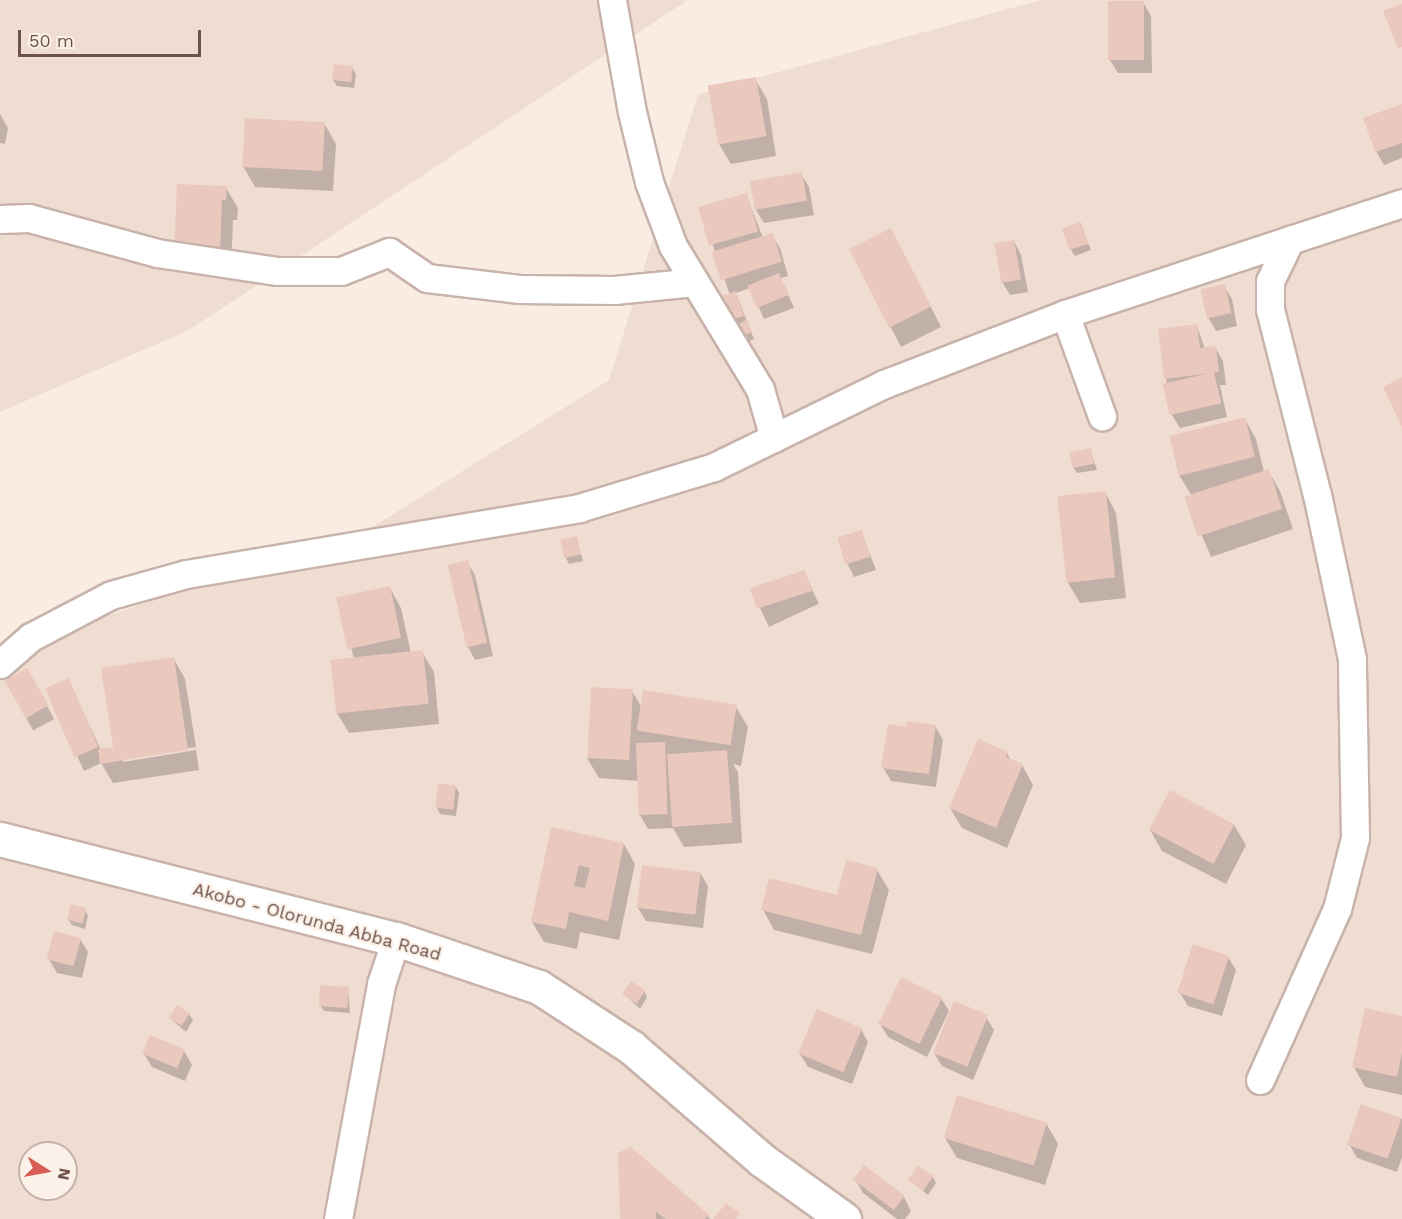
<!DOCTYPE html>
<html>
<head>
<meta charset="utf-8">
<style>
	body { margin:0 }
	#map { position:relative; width:1402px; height:1219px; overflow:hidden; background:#f9ede3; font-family:"Work Sans",sans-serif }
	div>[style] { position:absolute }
	.residential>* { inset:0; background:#f0ddd2 }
	.shadow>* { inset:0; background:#0003; transform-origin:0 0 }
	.building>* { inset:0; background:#ebc8be; transform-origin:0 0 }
	.roads { filter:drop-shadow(2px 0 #c8b3ab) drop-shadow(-2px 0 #c8b3ab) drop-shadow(0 2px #c8b3ab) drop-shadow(0 -2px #c8b3ab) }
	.minor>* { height:27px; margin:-13.5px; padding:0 13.5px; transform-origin:13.5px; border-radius:13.5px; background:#fff }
	.secondary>* { height:33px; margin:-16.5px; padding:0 16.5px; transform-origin:16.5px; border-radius:16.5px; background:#fff }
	span { translate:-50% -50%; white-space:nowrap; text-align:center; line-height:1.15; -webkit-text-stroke:4.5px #fcf1e8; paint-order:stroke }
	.street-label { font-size:18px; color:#6e524c }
	.north { position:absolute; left:18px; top:1141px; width:60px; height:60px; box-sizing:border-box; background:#fcf1e8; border:2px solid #c3b1aa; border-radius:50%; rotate:101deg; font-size:16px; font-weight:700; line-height:24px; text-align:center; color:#6e524c }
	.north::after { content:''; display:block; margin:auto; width:21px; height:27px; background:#d65c55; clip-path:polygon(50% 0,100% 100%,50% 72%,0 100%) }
	.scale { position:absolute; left:18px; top:30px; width:183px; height:27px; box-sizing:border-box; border:3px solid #6e524c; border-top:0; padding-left:8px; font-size:18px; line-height:21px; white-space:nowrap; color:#6e524c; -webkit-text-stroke:4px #fcf1e8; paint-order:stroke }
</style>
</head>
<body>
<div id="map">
	<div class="residential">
		<i style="clip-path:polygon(0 0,688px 0,189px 330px,0 412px)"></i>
		<i style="clip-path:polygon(evenodd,1041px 0,1402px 0,1402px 1219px,0 1219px,0 652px,374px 526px,609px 380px,698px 94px,1041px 0,30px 1153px,66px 1153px,66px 1189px,30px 1189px,30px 1153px)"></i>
	</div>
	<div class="shadow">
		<i style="clip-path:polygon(1143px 2px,1151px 16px,1152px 73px,1118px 73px,1110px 60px)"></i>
		<i style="clip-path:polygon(352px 68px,356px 74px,354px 88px,337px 86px,333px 80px)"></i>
		<i style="clip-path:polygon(755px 79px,767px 99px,776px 156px,731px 164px,719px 144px,710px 87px)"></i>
		<i style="clip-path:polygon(1402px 106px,1402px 158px,1384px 165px,1376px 151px)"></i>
		<i style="clip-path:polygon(0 114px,8px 128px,5px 144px,0 143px)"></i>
		<i style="clip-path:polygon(324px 123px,336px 144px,333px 191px,255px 187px,243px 166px)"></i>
		<i style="clip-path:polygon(801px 174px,809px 187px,814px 215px,764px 223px,756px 210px)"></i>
		<i style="clip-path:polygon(226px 188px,238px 208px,237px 220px,233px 220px,231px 274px,187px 272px,175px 251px)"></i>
		<i style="clip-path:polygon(746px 194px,763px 238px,772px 235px,780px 248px,788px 276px,781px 278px,794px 308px,764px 319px,750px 288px,736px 293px,754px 339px,747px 342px,729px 329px,730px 295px,700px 208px)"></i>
		<i style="clip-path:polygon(1080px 224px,1091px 250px,1075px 256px,1071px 250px)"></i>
		<i style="clip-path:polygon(1014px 241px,1021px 255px,1028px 292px,1010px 295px,1002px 282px)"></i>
		<i style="clip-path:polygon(851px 250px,902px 250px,941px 327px,901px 347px)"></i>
		<i style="clip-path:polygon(1224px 286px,1232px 299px,1237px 326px,1216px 331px,1208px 317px)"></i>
		<i style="clip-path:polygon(1197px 326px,1205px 349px,1215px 347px,1223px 361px,1226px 385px,1220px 385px,1227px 417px,1180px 428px,1172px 415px,1166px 378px)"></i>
		<i style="clip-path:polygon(1245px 419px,1256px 439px,1264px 472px,1268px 470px,1280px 491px,1293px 529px,1211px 557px,1186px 498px,1192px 496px,1179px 475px,1170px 437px)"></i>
		<i style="clip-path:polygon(1090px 449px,1097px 470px,1077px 473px,1073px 467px)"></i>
		<i style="clip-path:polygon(1105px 492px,1116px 513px,1126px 598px,1080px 603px,1068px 583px,1059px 498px)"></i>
		<i style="clip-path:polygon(861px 531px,876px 570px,854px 577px,847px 563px)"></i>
		<i style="clip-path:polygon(576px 537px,583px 561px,569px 564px,566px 558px)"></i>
		<i style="clip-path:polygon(467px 562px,475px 575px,493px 656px,475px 660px,468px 647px)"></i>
		<i style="left:804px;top:572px;width:35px;height:55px;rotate:65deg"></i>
		<i style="clip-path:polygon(390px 588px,401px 608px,411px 653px,422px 652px,434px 672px,439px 724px,349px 733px,337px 713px,354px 659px,338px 599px)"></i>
		<i style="clip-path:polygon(174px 659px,185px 679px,196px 747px,123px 759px,123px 762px,196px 750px,199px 770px,113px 783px,101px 763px,84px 771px,47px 689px,68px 680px,101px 750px,115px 749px)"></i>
		<i style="left:27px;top:670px;width:56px;height:24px;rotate:61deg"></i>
		<i style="clip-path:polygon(632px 691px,641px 706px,736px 707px,748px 727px,741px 766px,733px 764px,738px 772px,742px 843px,684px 847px,673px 828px,648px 829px,640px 815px,639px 781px,599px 778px,587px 758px)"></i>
		<i style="clip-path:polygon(935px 726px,943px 740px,936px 787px,891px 781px,883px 767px)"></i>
		<i style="clip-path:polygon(1007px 753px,1011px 761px,1022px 765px,1033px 785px,1007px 848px,962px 828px,950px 808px)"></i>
		<i style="clip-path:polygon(456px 787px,459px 793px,456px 816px,440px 814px,437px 808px)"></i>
		<i style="clip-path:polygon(1234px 825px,1246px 845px,1226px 884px,1162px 851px,1150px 830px)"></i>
		<i style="clip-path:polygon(552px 829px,624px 844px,635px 864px,619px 940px,580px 932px,577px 949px,544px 942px,532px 922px)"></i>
		<i style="clip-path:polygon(877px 870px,889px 890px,872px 954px,774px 930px,763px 910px,838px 897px)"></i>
		<i style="clip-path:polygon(700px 873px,708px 886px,703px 928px,646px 921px,638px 908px)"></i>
		<i style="clip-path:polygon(85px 910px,88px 916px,85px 929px,72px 925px,68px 919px)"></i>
		<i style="clip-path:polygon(80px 939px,88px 952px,82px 978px,57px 973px,49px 959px)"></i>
		<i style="clip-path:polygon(1228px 957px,1236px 970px,1222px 1016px,1188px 1006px,1180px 993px)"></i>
		<i style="clip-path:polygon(348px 988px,350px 1013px,324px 1011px,320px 1005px)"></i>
		<i style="clip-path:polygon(644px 991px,647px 997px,640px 1009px,624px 994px)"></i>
		<i style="clip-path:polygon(941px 998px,949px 1011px,927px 1057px,888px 1037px,880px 1024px)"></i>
		<i style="clip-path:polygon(189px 1014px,193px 1020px,186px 1032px,170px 1018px)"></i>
		<i style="clip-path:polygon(986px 1017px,994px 1030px,973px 1080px,942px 1066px,934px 1053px)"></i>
		<i style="clip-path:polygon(1402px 1018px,1402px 1095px,1365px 1087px,1354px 1067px)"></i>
		<i style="clip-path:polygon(861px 1029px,868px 1042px,852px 1084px,808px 1067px,800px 1054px)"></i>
		<i style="clip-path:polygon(184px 1051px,192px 1065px,185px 1081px,152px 1067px,144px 1054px)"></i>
		<i style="clip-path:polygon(1362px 1106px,1402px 1119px,1402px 1157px,1397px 1172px,1357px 1158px,1349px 1144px)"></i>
		<i style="clip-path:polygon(1046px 1123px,1058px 1144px,1045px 1185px,957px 1158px,945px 1138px)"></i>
		<i style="clip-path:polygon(631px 1149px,708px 1216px,710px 1219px,622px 1219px)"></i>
		<i style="clip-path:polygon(933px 1177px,936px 1183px,928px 1195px,910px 1180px)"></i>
		<i style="clip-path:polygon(855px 1179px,904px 1197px,911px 1211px,905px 1219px,897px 1219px,863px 1193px)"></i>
	</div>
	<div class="building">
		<i style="left:1108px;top:1px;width:36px;height:59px"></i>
		<i style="clip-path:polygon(1402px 4px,1402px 47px,1398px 48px,1383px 11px)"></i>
		<i style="left:334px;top:64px;width:19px;height:16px;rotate:6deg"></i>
		<i style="left:756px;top:77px;width:60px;height:49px;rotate:80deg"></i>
		<i style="clip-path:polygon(1402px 104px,1402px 143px,1375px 152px,1363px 118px)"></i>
		<i style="left:245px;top:118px;width:80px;height:49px;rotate:3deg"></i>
		<i style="left:802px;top:172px;width:29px;height:53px;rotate:80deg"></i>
		<i style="clip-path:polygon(177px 184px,227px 186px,226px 200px,222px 200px,220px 254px,174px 252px)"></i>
		<i style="left:747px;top:193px;width:40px;height:51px;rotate:74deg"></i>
		<i style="left:1081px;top:222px;width:23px;height:20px;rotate:72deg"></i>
		<i style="left:891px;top:228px;width:88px;height:47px;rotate:63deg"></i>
		<i style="left:773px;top:233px;width:30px;height:64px;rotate:73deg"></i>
		<i style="left:1014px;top:240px;width:40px;height:20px;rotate:80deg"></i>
		<i style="left:779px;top:273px;width:24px;height:34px;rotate:68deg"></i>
		<i style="left:1225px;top:284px;width:30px;height:25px;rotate:78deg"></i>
		<i style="left:736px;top:291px;width:26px;height:21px;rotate:72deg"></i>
		<i style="left:746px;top:320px;width:13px;height:11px;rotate:63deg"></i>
		<i style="clip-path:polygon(1197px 324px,1200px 348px,1216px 346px,1219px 372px,1164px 379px,1158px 329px)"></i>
		<i style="left:1214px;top:372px;width:32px;height:53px;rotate:77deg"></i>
		<i style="clip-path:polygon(1402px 377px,1402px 427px,1383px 387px)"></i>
		<i style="left:1245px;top:417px;width:41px;height:78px;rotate:76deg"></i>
		<i style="left:1091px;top:448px;width:16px;height:22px;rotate:79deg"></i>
		<i style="left:1269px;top:469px;width:42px;height:89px;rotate:72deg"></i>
		<i style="left:1106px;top:491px;width:87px;height:49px;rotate:84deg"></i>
		<i style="left:862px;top:530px;width:28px;height:26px;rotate:73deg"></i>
		<i style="left:577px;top:536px;width:19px;height:17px;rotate:78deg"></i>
		<i style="left:468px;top:560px;width:85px;height:21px;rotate:77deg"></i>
		<i style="left:805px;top:570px;width:22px;height:58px;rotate:72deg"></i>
		<i style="left:390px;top:586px;width:53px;height:55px;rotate:78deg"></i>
		<i style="left:423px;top:650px;width:54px;height:93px;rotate:84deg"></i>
		<i style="clip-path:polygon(174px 657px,188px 750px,100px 764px,98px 749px,113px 747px,101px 668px)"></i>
		<i style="left:27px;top:668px;width:43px;height:26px;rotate:60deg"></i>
		<i style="left:69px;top:678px;width:75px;height:26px;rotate:67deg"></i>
		<i style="left:591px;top:687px;width:42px;height:71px;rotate:3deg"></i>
		<i style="left:643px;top:690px;width:95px;height:41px;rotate:9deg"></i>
		<i style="clip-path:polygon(907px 721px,936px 725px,929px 774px,881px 768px,888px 724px,906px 727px)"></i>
		<i style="clip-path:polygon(978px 739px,1008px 752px,1006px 757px,1023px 764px,996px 828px,949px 808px)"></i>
		<i style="left:665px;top:742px;width:72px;height:29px;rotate:88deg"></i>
		<i style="left:727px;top:750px;width:73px;height:60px;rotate:86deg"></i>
		<i style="left:438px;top:783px;width:18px;height:25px;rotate:6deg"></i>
		<i style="left:1170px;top:790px;width:73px;height:45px;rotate:28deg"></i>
		<i style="clip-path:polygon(evenodd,551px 827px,624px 843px,608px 921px,569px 912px,566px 929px,531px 922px,551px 827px,579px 865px,590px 868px,585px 888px,574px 886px,579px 865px)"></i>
		<i style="clip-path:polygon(846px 860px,878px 868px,861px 935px,761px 910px,769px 878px,837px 895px)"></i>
		<i style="left:642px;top:865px;width:59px;height:43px;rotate:7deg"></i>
		<i style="left:71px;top:904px;width:16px;height:16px;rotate:15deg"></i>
		<i style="left:54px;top:931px;width:28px;height:29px;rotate:15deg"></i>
		<i style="left:1193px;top:944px;width:38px;height:51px;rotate:18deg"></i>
		<i style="left:901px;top:977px;width:46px;height:52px;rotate:26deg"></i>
		<i style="left:631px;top:981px;width:17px;height:16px;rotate:33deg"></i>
		<i style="left:320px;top:985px;width:29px;height:21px;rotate:4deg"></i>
		<i style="left:954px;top:1001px;width:37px;height:56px;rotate:22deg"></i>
		<i style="left:177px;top:1005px;width:15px;height:15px;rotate:32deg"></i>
		<i style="clip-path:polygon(1365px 1008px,1402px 1016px,1402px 1052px,1397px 1077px,1352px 1067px)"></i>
		<i style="left:817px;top:1009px;width:49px;height:48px;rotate:23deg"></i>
		<i style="left:150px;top:1035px;width:38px;height:20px;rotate:23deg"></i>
		<i style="left:957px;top:1095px;width:94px;height:45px;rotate:17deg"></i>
		<i style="left:1361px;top:1104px;width:43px;height:43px;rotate:19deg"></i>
		<i style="clip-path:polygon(631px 1147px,709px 1215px,705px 1219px,666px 1219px,656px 1212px,656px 1219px,620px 1219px,618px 1153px)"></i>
		<i style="left:864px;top:1165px;width:51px;height:18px;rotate:37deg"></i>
		<i style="left:918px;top:1165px;width:19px;height:18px;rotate:35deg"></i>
		<i style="clip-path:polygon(726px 1203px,740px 1213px,736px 1219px,713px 1219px)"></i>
	</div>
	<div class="roads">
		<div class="minor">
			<i style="left:612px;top:0;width:114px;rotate:79.9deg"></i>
			<i style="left:632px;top:112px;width:72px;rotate:76.3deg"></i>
			<i style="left:649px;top:182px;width:68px;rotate:69.4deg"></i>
			<i style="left:673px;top:246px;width:167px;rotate:58.7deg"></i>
			<i style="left:760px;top:389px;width:51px;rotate:74.1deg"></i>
			<i style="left:0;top:219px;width:29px;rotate:-2deg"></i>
			<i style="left:29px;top:218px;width:133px;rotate:15.3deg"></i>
			<i style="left:157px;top:253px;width:122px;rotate:8.5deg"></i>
			<i style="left:278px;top:271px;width:63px"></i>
			<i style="left:341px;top:271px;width:52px;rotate:-21.6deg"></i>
			<i style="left:389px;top:252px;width:46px;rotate:34.4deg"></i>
			<i style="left:427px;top:278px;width:93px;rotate:6.8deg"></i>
			<i style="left:519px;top:289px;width:95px;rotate:0.6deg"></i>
			<i style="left:614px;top:290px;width:81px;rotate:-5.6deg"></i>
			<i style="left:1065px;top:314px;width:109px;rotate:70.1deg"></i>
			<i style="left:0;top:664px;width:41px;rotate:-41.1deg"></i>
			<i style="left:31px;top:637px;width:90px;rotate:-27.7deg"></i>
			<i style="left:111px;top:595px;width:78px;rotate:-15.6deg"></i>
			<i style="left:186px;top:574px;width:399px;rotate:-9.5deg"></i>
			<i style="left:579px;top:508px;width:141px;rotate:-16.9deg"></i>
			<i style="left:714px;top:467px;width:189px;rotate:-26deg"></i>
			<i style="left:884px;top:384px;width:194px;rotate:-21.1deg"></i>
			<i style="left:1065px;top:314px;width:355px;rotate:-18.2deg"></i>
			<i style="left:1260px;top:1080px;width:188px;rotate:-65.8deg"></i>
			<i style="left:1337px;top:909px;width:73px;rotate:-75.8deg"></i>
			<i style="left:1355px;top:838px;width:179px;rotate:-91deg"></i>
			<i style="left:1352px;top:659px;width:168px;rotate:-102deg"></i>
			<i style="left:1317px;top:495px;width:192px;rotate:-104.2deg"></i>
			<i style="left:1270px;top:309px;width:28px;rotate:-90deg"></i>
			<i style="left:1270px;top:281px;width:46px;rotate:-64deg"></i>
			<i style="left:338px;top:1219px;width:239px;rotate:-79.6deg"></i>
			<i style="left:381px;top:984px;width:47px;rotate:-71.6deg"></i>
		</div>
		<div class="secondary">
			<i style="left:0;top:839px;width:408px;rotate:14.2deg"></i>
			<i style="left:396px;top:939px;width:151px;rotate:18.6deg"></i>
			<i style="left:539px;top:987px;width:110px;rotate:33.1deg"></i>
			<i style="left:631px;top:1047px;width:173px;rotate:40.8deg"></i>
			<i style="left:762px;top:1160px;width:101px;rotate:35.7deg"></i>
		</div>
	</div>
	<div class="street-label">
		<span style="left:317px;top:922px;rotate:15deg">Akobo - Olorunda Abba Road</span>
	</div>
	<div class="north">N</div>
	<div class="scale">50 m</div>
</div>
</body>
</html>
